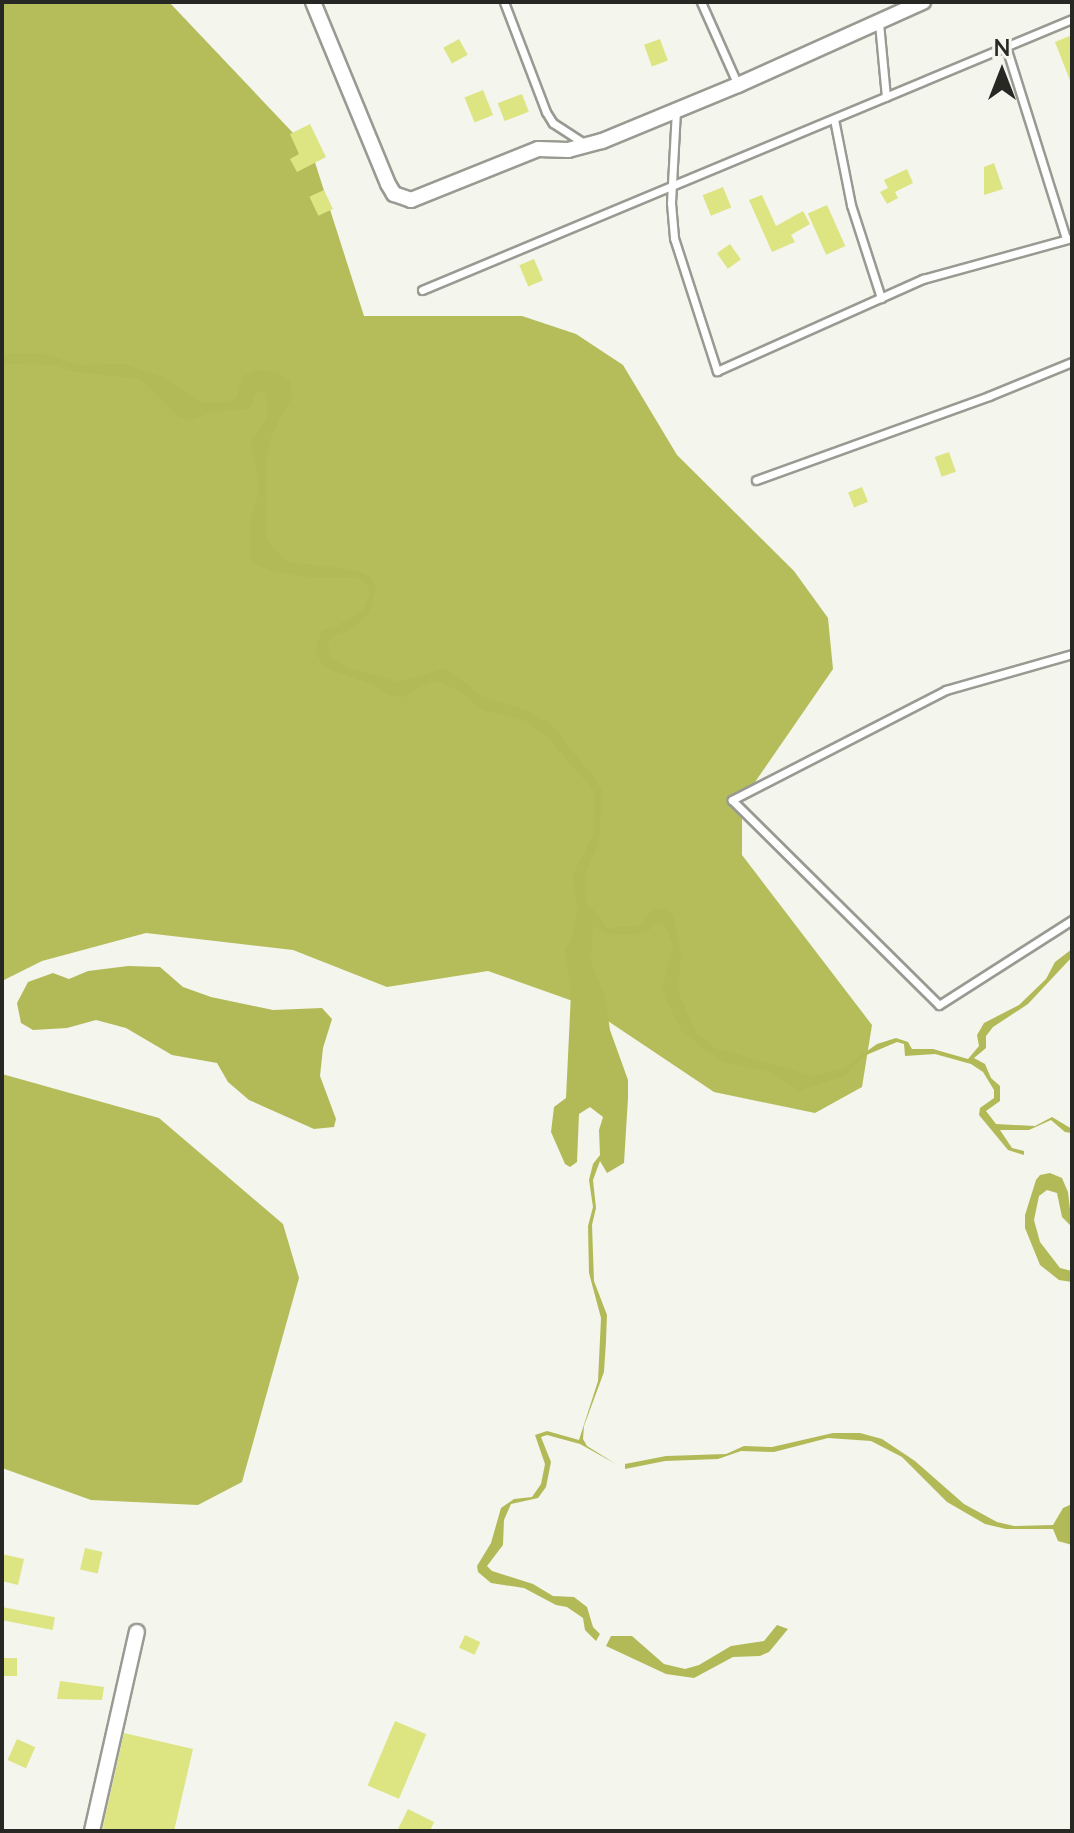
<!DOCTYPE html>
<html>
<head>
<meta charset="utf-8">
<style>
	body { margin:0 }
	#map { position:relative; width:1074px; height:1833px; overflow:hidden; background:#f4f5ec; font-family:Lato,sans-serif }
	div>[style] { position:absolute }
	.forest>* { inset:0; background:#b5bd5b }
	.water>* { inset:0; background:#b2ba58 }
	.building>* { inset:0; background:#dde583; transform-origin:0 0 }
	.roads { filter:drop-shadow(2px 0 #999a92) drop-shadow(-2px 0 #999a92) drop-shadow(0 2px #999a92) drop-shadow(0 -2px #999a92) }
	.service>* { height:7px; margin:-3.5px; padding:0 3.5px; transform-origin:3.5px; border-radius:3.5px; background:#fff }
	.minor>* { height:14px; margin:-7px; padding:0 7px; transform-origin:7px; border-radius:7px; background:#fff }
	span { translate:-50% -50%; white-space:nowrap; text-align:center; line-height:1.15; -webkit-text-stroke:7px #f4f5ec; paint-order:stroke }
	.frame { position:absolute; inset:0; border:4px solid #272824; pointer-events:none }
	.north { position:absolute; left:962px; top:32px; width:80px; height:80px; -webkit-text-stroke:6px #f4f5ec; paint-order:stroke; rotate:0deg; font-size:22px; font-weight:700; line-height:32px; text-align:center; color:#272824 }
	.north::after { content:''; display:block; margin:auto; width:28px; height:36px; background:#272824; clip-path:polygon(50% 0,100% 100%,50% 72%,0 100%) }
</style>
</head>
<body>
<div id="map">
	<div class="forest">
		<i style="clip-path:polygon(2px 2px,169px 2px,312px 153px,364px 316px,522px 316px,576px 334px,623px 365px,677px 455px,794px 571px,828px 618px,833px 669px,742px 801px,742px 855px,872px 1025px,862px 1087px,815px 1113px,714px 1092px,584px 1005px,488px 971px,387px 987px,293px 950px,146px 933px,42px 961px,2px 981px)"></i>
		<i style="clip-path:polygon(2px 1074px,159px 1118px,283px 1224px,299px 1278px,242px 1482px,198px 1505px,91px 1500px,2px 1468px)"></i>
	</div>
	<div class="water">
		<i style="clip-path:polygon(43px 353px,79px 365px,125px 364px,161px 376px,200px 402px,229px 402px,237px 397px,242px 377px,253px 370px,278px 372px,290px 381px,292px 397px,272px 434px,266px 461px,266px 538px,287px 562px,349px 569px,366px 574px,376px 586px,369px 614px,349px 631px,333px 636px,328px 643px,329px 657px,349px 668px,398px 682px,446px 668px,482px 696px,526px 710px,551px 724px,602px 788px,599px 843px,584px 877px,586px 901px,608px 928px,638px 926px,653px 909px,665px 909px,673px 914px,681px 954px,678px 991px,696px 1033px,713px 1047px,813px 1076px,843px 1068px,877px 1044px,896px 1038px,908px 1042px,912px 1049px,933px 1049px,968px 1059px,979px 1046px,977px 1035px,984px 1023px,1019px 1005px,1046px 979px,1055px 962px,1072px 949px,1072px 957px,1028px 1004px,993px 1027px,986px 1036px,986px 1048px,974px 1058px,985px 1064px,991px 1078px,1000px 1086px,1000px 1101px,986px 1111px,996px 1124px,1035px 1126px,1052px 1117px,1072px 1129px,1072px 1133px,1065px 1132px,1051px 1120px,1029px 1130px,1000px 1130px,1012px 1148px,1024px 1151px,1024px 1155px,1008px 1150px,979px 1115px,980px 1108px,994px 1098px,994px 1090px,983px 1072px,971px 1064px,935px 1054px,905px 1056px,904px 1044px,897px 1042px,864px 1056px,846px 1075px,800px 1091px,771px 1072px,723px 1062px,682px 1032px,665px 998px,663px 986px,673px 945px,665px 926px,657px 923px,648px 931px,633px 935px,613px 935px,593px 926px,591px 962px,605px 995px,610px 1030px,628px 1080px,628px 1098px,624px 1163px,607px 1173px,600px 1161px,593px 1180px,596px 1208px,592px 1225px,594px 1281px,607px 1315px,606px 1341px,604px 1372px,584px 1426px,583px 1439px,587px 1446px,616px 1464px,580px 1444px,547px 1435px,541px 1437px,551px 1462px,546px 1487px,538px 1498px,511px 1504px,504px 1520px,503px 1545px,487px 1566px,492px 1571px,533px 1584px,553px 1596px,574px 1597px,587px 1607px,593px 1627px,600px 1634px,596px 1641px,585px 1630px,583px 1618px,567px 1607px,556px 1605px,524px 1588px,491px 1583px,478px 1572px,477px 1566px,491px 1543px,501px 1508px,514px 1499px,532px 1497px,541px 1484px,545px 1464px,535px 1435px,547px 1431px,579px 1440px,598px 1381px,601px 1318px,589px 1273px,588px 1226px,593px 1207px,589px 1180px,593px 1164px,600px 1155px,599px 1130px,603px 1117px,590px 1107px,579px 1114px,577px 1162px,570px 1167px,565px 1164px,551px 1132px,554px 1107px,566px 1098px,571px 993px,564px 948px,571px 941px,577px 910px,572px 876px,593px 835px,595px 792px,546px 736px,526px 721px,483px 710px,455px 689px,438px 682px,429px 682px,404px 697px,390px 695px,370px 684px,323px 667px,315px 650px,322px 630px,337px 626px,364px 609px,370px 593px,365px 581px,356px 577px,309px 577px,271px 571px,254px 563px,250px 556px,251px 516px,258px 495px,258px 479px,250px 440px,268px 418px,266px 393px,257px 392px,249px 409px,213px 412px,192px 420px,178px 417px,140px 379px,75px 372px,54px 365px,2px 364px,4px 354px)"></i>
		<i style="clip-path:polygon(128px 966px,160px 967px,183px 987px,211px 997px,273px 1010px,322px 1008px,332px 1019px,323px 1048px,320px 1076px,336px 1119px,334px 1127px,314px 1129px,249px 1100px,228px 1082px,217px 1063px,172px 1055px,126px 1028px,96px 1020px,67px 1028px,33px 1030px,21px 1023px,17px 1003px,28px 982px,53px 973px,69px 979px,88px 971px)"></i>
		<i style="clip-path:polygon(1050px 1173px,1062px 1178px,1068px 1192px,1072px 1227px,1062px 1217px,1057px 1193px,1047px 1190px,1039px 1196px,1034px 1220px,1040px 1242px,1060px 1268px,1072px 1271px,1072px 1282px,1059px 1280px,1040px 1265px,1025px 1228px,1025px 1215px,1036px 1180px,1040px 1175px)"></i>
		<i style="clip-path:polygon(833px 1433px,860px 1433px,882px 1439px,915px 1461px,964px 1504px,997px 1522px,1014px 1526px,1053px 1525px,1063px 1508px,1072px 1504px,1072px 1545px,1058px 1541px,1053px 1529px,1006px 1529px,985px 1524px,947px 1502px,902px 1457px,871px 1441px,828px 1438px,774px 1452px,741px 1451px,718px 1459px,665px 1461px,625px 1469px,625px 1464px,666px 1456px,726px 1454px,744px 1446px,772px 1447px)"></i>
		<i style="clip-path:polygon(777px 1625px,788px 1629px,769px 1652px,760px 1656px,733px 1657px,694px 1678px,666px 1674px,606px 1646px,611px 1636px,632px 1636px,664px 1664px,685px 1669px,699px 1665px,731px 1646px,764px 1641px)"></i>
	</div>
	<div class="building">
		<i style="clip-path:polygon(1072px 35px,1072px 83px,1071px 83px,1055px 42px)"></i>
		<i style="left:459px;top:39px;width:18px;height:18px;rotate:61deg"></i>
		<i style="left:660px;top:39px;width:23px;height:17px;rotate:70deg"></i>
		<i style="left:483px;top:90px;width:27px;height:20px;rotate:68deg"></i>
		<i style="left:522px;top:94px;width:19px;height:26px;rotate:69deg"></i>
		<i style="clip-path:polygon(310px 124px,326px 157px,297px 172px,290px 159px,299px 154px,290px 134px)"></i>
		<i style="clip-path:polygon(994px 163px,1003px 189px,984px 195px,984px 167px)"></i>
		<i style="clip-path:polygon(907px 169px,913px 183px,895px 192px,898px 198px,887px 204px,880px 192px,888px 188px,884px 180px)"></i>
		<i style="left:723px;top:187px;width:22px;height:22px;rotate:68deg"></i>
		<i style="left:324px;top:190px;width:21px;height:16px;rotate:65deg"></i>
		<i style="clip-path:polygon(762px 195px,776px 226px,803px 211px,810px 224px,791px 235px,795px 242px,772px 252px,749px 200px)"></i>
		<i style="left:827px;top:205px;width:45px;height:21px;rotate:66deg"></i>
		<i style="left:730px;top:244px;width:19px;height:16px;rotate:55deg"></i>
		<i style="left:534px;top:259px;width:23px;height:16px;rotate:67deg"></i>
		<i style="left:949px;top:452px;width:21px;height:15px;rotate:71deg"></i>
		<i style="left:862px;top:487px;width:16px;height:15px;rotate:68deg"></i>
		<i style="left:85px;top:1548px;width:18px;height:22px;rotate:13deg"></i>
		<i style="clip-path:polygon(2px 1554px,24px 1559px,18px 1585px,2px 1581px)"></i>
		<i style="left:2px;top:1607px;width:54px;height:13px;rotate:11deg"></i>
		<i style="left:465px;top:1635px;width:17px;height:14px;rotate:25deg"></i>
		<i style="left:3px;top:1658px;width:14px;height:18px"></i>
		<i style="clip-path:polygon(60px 1681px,104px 1687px,102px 1700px,57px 1699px)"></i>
		<i style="left:395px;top:1721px;width:34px;height:70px;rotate:23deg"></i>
		<i style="clip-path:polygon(124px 1733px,193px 1749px,174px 1831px,102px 1831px)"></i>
		<i style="left:17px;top:1739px;width:20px;height:23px;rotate:24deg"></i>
		<i style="clip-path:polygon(408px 1809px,434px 1822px,430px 1831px,397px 1831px)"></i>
	</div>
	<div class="roads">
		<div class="service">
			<i style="left:504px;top:2px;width:118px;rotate:69.1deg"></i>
			<i style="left:546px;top:112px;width:13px;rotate:58deg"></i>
			<i style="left:553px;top:123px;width:38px;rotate:33deg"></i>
			<i style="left:701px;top:2px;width:91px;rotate:66deg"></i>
			<i style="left:879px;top:23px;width:74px;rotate:84.6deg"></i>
			<i style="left:1006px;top:47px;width:201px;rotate:72.6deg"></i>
			<i style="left:676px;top:110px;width:93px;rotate:93.1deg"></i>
			<i style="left:671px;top:203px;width:35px;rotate:85deg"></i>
			<i style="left:674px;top:238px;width:140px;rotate:72.1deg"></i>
			<i style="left:717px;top:371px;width:226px;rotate:-24.1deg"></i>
			<i style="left:923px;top:279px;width:155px;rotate:-15.4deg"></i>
			<i style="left:834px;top:119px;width:88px;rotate:78.8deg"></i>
			<i style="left:851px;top:205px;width:98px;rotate:72.1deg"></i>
			<i style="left:422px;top:290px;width:704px;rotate:-22.63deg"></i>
			<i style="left:756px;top:480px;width:248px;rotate:-19.8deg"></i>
			<i style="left:989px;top:396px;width:90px;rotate:-22.3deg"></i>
			<i style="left:1072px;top:654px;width:131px;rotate:164.1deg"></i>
			<i style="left:946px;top:690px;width:241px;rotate:152.8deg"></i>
			<i style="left:732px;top:800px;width:291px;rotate:44.7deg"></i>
			<i style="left:939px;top:1005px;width:158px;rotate:-32.6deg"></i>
		</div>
		<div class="minor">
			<i style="left:313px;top:2px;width:197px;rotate:67.6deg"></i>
			<i style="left:388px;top:184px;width:12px;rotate:59deg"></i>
			<i style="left:394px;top:194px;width:18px;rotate:19deg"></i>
			<i style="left:411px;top:200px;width:137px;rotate:-21.9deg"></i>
			<i style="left:538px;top:149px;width:30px;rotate:2deg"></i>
			<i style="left:568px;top:150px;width:35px;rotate:-15deg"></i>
			<i style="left:602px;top:141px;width:147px;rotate:-22.4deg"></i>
			<i style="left:738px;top:85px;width:203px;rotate:-24.2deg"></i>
			<i style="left:92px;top:1831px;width:204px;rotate:-77.3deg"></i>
		</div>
	</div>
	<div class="frame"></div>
	<div class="north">N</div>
</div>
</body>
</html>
